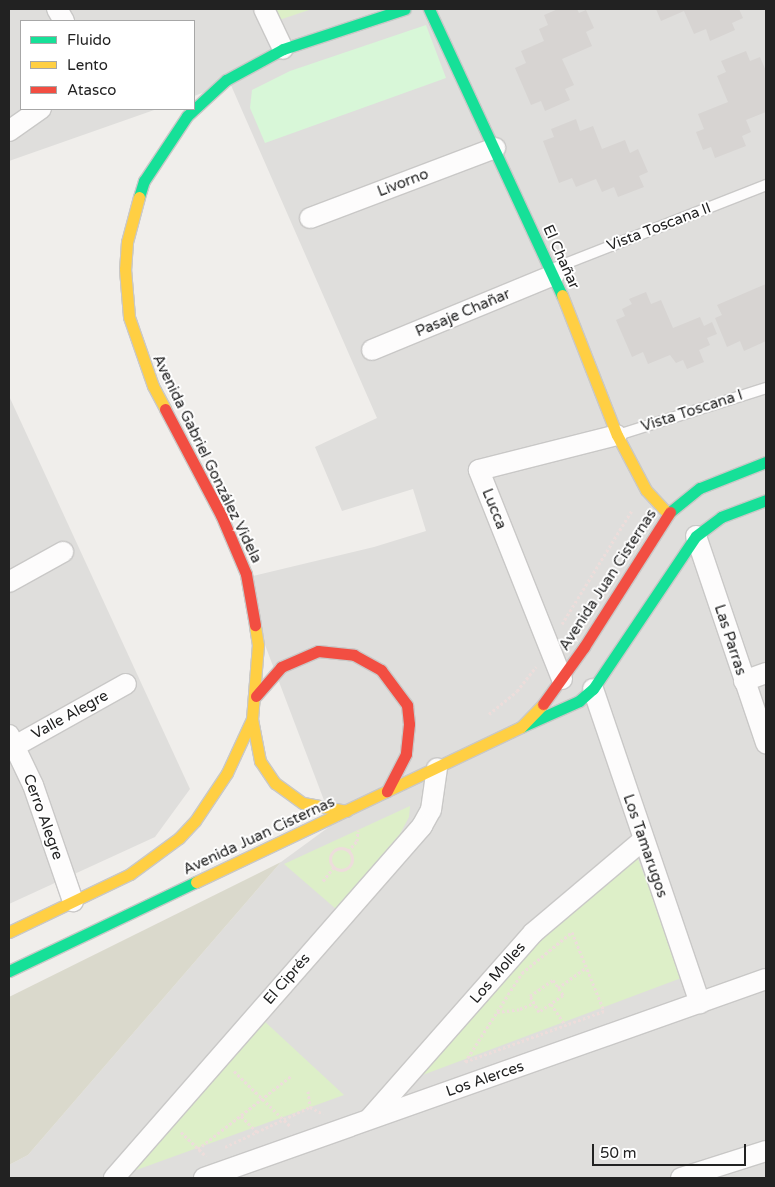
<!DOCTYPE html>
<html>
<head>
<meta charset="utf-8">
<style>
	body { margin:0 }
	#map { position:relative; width:775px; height:1187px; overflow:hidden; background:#f0eeeb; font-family:"Varela Round",sans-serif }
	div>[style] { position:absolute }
	.residential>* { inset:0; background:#dfdedc }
	.construction>* { inset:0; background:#dad9cc }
	.grass>* { inset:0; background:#ddefc8 }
	.park>* { inset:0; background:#d8f7d8 }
	.building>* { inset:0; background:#d7d4d2 }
	.path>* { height:3px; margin-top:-1.5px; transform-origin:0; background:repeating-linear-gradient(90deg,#eddddb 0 2.5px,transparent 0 5px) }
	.path>.ring { margin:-1.5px; padding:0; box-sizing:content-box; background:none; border:3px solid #eddddb; border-radius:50% }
	.roads { filter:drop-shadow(1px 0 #c9c8c7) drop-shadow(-1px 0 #c9c8c7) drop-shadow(0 1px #c9c8c7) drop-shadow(0 -1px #c9c8c7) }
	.lane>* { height:10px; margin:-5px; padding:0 5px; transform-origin:5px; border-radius:5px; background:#fdfcfc }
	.street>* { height:20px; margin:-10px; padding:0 10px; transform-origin:10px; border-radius:10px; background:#fdfcfc }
	.fast>* { height:11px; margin:-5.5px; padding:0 5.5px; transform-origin:5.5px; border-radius:5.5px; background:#16e098 }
	.slow>* { height:11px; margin:-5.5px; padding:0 5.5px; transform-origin:5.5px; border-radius:5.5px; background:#ffcf43 }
	.jam>* { height:11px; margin:-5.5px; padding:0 5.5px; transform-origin:5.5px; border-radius:5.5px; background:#f24e42 }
	span { translate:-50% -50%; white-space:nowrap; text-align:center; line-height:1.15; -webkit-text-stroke:4px #fff; paint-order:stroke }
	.street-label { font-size:15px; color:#222 }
	.frame { position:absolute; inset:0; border:10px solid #222; pointer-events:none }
	.legend { position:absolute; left:20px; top:20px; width:175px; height:90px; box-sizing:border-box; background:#fff; border:1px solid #a7a7a7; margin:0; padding:6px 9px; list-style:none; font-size:15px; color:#222 }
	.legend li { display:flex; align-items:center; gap:10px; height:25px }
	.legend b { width:25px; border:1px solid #a7a7a7 }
	.scale { position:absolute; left:592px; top:1144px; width:154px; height:22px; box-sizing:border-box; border:2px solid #222; border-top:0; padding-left:6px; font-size:15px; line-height:18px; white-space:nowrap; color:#222; -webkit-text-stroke:4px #fff; paint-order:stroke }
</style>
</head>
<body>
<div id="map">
	<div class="residential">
		<i style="clip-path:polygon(9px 9px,766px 9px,766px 1178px,9px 1178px,9px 1165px,28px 1155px,281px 862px,333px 824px,240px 579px,374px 547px,426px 531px,413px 489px,342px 511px,315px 447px,377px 418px,230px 83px,194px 96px,194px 21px,21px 21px,21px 109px,157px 109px,9px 161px)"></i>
		<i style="clip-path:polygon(9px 396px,190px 789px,155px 837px,9px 904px)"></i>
	</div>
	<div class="construction">
		<i style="clip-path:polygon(281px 862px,28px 1155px,9px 1165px,9px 997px)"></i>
	</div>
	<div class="grass">
		<i style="clip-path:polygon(275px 9px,312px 9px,279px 20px)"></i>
		<i style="clip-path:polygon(410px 806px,409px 817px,400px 834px,336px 909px,284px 864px)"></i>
		<i style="clip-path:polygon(634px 849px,684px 977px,412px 1079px,538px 922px)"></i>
		<i style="clip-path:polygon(262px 1019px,344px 1095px,128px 1173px)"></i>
	</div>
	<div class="park">
		<i style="clip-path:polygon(426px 25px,446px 78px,265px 143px,250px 108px,252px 90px,290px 71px)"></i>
	</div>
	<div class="building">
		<i style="clip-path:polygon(558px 9px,577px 9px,579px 13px,586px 10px,594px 28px,586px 32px,592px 46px,562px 59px,574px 85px,565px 89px,570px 100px,545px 111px,541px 101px,531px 105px,515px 68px,526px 63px,521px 51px,544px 41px,539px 29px,548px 25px,544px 15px)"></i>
		<i style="clip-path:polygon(656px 9px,739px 9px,743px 18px,732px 23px,735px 30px,710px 41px,706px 29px,694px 34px,684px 11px,661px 21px)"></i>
		<i style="clip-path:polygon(746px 51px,750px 61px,760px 57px,766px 71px,766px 112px,746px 120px,751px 132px,742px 136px,746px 146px,715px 158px,711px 147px,703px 150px,696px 132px,704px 129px,698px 114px,728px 102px,717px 76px,726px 72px,721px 61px)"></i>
		<i style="clip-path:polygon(576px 119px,580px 131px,593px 126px,602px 149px,625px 140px,630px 153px,638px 149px,648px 172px,639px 176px,644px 187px,618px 197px,614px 187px,602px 192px,596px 179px,576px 187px,572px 178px,559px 183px,543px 141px,554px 137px,551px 129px)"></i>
		<i style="clip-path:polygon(766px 284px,766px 341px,744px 351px,740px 341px,727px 347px,715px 318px,722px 315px,717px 305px)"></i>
		<i style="clip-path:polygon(646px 292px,651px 304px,661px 300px,673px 328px,700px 317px,704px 326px,712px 322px,717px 334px,707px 338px,710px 345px,699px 350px,704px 362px,687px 369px,683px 360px,676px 363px,670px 355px,648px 364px,643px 352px,632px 357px,616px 320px,625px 316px,622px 309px,632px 304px,629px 299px)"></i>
	</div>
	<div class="path">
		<i style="left:562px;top:624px;width:134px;rotate:-58.4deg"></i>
		<i style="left:489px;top:714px;width:36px;rotate:-39deg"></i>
		<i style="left:517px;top:691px;width:31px;rotate:-52deg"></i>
		<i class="ring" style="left:330px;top:848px;width:19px;height:19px"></i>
		<i style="left:348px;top:851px;width:13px;rotate:-48deg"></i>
		<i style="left:357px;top:841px;width:11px;rotate:-85deg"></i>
		<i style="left:323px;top:881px;width:18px;rotate:-52deg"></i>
		<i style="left:572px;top:932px;width:85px;rotate:67.9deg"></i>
		<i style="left:604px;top:1011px;width:148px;rotate:159.9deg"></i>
		<i style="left:465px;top:1062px;width:106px;rotate:-57.4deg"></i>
		<i style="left:522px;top:973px;width:65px;rotate:-39.4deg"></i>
		<i style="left:553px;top:980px;width:18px;rotate:56deg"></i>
		<i style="left:563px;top:995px;width:29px;rotate:145deg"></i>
		<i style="left:539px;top:1012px;width:18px;rotate:-119deg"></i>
		<i style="left:530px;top:996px;width:28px;rotate:-35deg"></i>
		<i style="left:558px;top:988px;width:34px;rotate:-36deg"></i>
		<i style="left:551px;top:1004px;width:25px;rotate:56deg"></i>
		<i style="left:497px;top:1012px;width:23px;rotate:-7deg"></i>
		<i style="left:520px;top:1009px;width:15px;rotate:-23deg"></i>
		<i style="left:234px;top:1071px;width:78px;rotate:44.5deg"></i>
		<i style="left:308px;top:1091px;width:16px;rotate:83deg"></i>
		<i style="left:310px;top:1107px;width:15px;rotate:28deg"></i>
		<i style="left:241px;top:1116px;width:24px;rotate:45deg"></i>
		<i style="left:181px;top:1132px;width:35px;rotate:44deg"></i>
		<i style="left:225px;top:1147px;width:94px;rotate:-25.2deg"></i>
		<i style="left:198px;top:1149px;width:118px;rotate:-38.1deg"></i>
	</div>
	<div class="roads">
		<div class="lane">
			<i style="left:552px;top:269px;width:230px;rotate:-21.4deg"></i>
			<i style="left:618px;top:435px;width:155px;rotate:-17.6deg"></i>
		</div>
		<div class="street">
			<i style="left:57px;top:9px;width:14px;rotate:60deg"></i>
			<i style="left:264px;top:9px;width:44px;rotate:64.6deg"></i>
			<i style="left:9px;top:131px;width:39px;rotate:-35deg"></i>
			<i style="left:310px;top:218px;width:198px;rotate:-20.7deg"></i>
			<i style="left:372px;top:350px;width:197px;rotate:-22.4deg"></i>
			<i style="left:696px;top:536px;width:219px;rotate:71.3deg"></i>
			<i style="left:9px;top:582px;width:62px;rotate:-29.1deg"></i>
			<i style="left:562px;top:679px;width:225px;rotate:-111.7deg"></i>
			<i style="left:479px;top:470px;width:142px;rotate:-14.2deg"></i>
			<i style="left:744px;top:681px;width:23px;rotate:-20deg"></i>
			<i style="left:593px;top:689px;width:332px;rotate:71.2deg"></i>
			<i style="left:9px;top:735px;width:55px;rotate:64.4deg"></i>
			<i style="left:33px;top:785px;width:123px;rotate:71deg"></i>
			<i style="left:15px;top:746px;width:127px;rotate:-29.2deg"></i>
			<i style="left:370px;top:1118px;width:247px;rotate:-48.6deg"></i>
			<i style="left:533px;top:933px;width:144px;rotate:-40.2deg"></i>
			<i style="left:114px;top:1178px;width:468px;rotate:-48.8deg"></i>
			<i style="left:422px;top:826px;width:18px;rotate:-61deg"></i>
			<i style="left:431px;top:810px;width:42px;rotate:-81.9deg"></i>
			<i style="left:204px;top:1178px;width:596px;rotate:-19.5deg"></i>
			<i style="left:681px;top:1178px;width:89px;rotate:-17.6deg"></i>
		</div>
		<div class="fast">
			<i style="left:429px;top:9px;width:315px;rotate:65.1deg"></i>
			<i style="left:139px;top:197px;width:17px;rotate:-73deg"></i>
			<i style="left:144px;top:181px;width:78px;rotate:-56.5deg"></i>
			<i style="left:187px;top:116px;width:53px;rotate:-42.7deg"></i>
			<i style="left:226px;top:80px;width:65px;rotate:-28.5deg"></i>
			<i style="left:283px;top:49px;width:128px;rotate:-18.2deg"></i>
			<i style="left:670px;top:512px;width:38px;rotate:-39deg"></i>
			<i style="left:700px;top:488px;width:71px;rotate:-21.5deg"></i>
			<i style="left:521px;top:727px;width:64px;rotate:-24.1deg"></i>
			<i style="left:579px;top:701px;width:18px;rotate:-41deg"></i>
			<i style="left:593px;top:689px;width:184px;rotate:-56.1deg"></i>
			<i style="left:696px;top:536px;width:31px;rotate:-37deg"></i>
			<i style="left:721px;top:517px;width:48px;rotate:-20.7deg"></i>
			<i style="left:9px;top:971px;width:207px;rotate:-25.5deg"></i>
		</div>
		<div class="slow">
			<i style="left:139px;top:197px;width:47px;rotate:104.9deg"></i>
			<i style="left:127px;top:242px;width:27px;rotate:94deg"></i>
			<i style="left:125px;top:269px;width:48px;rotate:85.2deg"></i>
			<i style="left:129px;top:317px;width:73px;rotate:70.8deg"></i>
			<i style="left:153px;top:386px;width:26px;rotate:62deg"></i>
			<i style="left:562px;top:295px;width:150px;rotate:68.6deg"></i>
			<i style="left:617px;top:435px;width:62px;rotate:62.2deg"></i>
			<i style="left:646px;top:490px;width:33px;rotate:47deg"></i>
			<i style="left:252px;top:719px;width:43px;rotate:79.2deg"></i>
			<i style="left:260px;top:761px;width:27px;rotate:56deg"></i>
			<i style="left:275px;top:783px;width:34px;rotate:36deg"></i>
			<i style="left:303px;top:803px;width:44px;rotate:10.5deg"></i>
			<i style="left:196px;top:882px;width:360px;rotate:-25.5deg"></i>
			<i style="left:521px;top:727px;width:32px;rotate:-46deg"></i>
			<i style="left:9px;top:932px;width:134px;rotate:-25.6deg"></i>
			<i style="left:130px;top:874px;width:61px;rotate:-36.3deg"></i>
			<i style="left:179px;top:838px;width:23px;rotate:-47deg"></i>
			<i style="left:195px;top:821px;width:58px;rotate:-56.3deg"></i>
			<i style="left:227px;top:773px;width:60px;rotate:-65.2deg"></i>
			<i style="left:252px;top:719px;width:74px;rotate:-85.4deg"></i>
			<i style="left:258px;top:645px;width:20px;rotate:-99deg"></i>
		</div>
		<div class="jam">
			<i style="left:165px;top:409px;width:120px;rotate:62.2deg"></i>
			<i style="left:221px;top:515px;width:64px;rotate:67deg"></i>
			<i style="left:246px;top:574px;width:52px;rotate:80deg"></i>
			<i style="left:256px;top:696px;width:38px;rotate:-49deg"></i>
			<i style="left:281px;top:667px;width:40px;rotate:-23.4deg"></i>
			<i style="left:318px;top:651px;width:36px;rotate:6deg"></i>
			<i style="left:354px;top:655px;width:31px;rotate:29deg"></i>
			<i style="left:381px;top:670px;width:44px;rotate:53.4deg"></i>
			<i style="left:407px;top:705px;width:19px;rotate:84deg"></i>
			<i style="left:409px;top:724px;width:30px;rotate:96deg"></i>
			<i style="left:406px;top:754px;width:42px;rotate:117.2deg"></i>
			<i style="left:543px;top:704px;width:70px;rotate:-54.3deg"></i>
			<i style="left:584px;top:647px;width:160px;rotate:-57.5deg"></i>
		</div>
	</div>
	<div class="street-label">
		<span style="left:403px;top:183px;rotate:-21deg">Livorno</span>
		<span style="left:659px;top:227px;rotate:-21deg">Vista Toscana II</span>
		<span style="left:561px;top:257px;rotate:66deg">El Chañar</span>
		<span style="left:463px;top:313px;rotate:-23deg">Pasaje Chañar</span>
		<span style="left:692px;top:411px;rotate:-18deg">Vista Toscana I</span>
		<span style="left:207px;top:459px;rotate:64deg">Avenida Gabriel González Videla</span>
		<span style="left:494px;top:509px;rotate:68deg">Lucca</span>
		<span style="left:608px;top:580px;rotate:-57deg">Avenida Juan Cisternas</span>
		<span style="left:730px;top:640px;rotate:72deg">Las Parras</span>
		<span style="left:70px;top:715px;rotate:-29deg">Valle Alegre</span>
		<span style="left:43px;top:817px;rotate:70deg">Cerro Alegre</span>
		<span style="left:259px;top:836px;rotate:-25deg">Avenida Juan Cisternas</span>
		<span style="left:645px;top:846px;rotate:71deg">Los Tamarugos</span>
		<span style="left:498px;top:973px;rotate:-49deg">Los Molles</span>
		<span style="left:287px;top:979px;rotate:-49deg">El Ciprés</span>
		<span style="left:485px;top:1079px;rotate:-19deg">Los Alerces</span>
	</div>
	<div class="frame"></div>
	<ul class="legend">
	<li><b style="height:6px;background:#16e098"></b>Fluido</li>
	<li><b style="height:6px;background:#ffcf43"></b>Lento</li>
	<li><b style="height:6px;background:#f24e42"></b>Atasco</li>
	</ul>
	<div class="scale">50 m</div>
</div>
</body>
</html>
